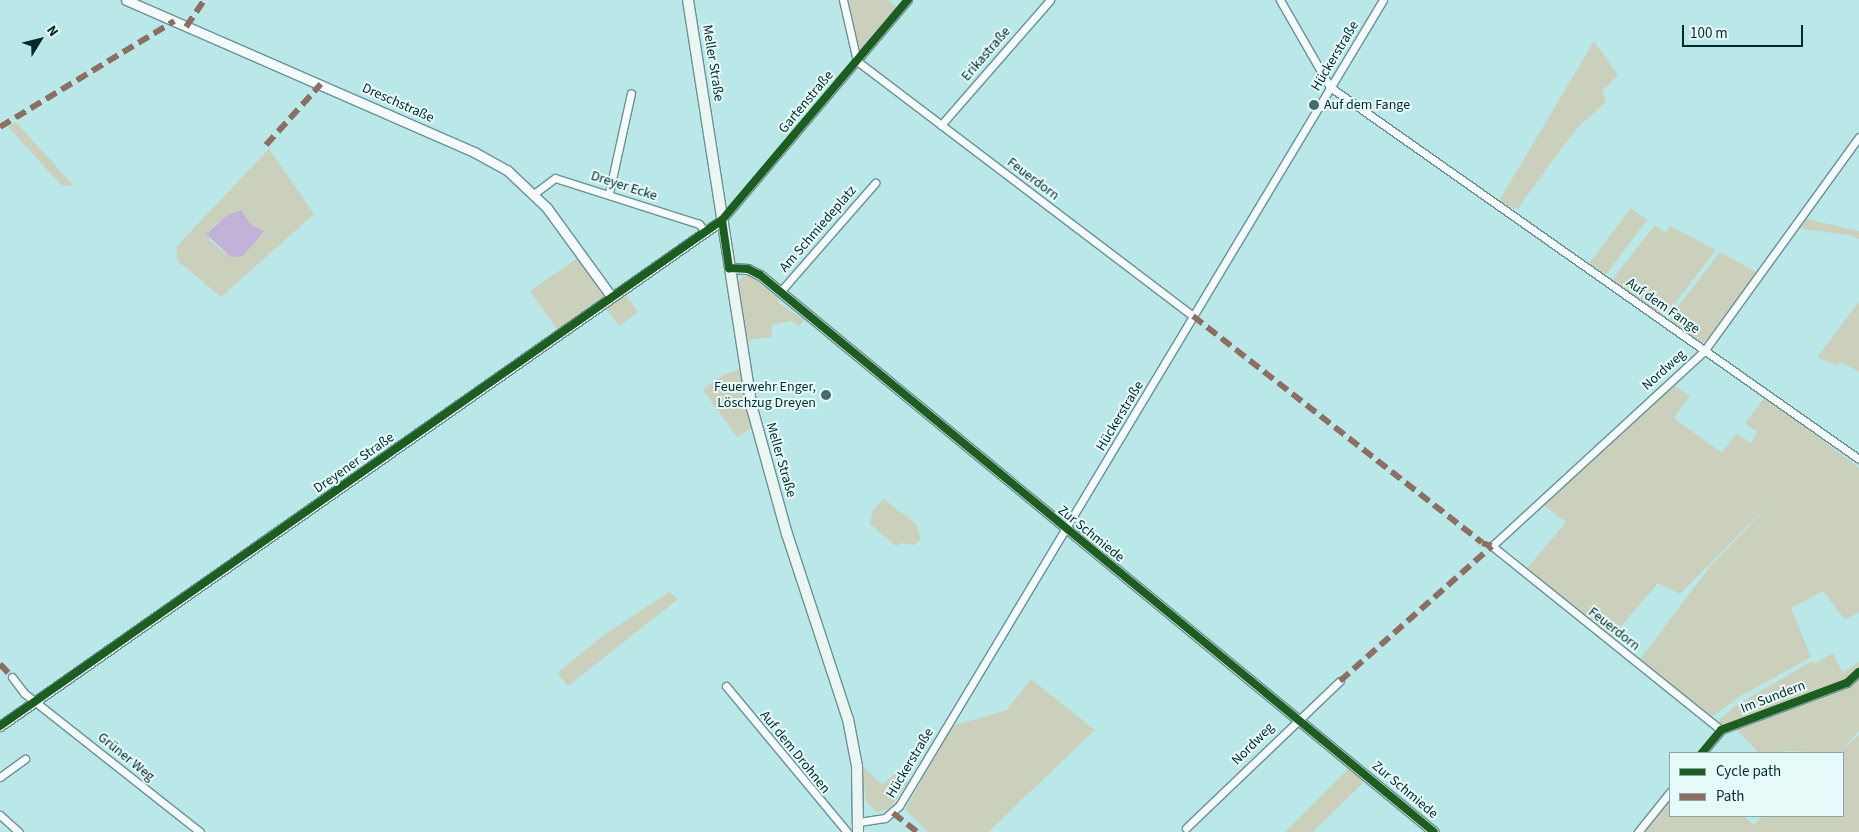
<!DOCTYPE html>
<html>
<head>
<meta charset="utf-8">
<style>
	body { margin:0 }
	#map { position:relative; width:1859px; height:832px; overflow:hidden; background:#bae7e8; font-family:"Source Sans 3",sans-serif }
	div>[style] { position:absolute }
	.green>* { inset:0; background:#cad0bb; transform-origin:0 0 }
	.water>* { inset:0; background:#c2b2d7 }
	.roads { filter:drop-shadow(1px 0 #6b9294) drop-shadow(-1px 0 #6b9294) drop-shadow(0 1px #6b9294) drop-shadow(0 -1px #6b9294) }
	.minor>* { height:7px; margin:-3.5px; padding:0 3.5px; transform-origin:3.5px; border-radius:3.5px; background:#f5fbfc }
	.tertiary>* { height:9px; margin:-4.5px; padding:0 4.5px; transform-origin:4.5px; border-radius:4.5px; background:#f5fbfc }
	.secondary>* { height:10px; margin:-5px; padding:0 5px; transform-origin:5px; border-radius:5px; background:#ebf5f1 }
	.quiet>* { height:6px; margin-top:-3px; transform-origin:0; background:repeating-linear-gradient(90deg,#8d6e63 0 12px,transparent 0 18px) }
	.cycleway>* { height:8px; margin:-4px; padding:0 4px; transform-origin:4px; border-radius:4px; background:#1b5e20 }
	.dots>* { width:14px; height:14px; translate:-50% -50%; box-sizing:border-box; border:2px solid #e7fafa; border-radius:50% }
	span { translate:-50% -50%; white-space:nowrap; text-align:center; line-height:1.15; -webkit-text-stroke:4px #e7fafa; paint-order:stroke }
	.street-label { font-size:14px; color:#04292a }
	.poi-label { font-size:14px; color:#04292a }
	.left { translate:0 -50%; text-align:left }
	.right { translate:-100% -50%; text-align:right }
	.legend { position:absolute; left:1669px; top:752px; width:175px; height:65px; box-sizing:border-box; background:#e7fafa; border:1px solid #8ca6a7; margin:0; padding:6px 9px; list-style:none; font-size:15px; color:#04292a }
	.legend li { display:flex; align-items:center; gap:10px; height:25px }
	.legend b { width:25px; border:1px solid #8ca6a7 }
	.north { position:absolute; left:15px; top:15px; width:50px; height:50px; -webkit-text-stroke:4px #e7fafa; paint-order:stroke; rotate:54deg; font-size:14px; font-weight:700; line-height:20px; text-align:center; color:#04292a }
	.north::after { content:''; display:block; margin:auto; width:18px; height:22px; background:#04292a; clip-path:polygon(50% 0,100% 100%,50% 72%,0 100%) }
	.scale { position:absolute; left:1682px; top:25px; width:121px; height:22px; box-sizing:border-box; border:2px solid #04292a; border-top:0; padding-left:6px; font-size:15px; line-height:18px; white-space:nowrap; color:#04292a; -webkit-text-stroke:4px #e7fafa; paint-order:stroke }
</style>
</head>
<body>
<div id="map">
	<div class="green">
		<i style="clip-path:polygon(848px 0,888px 0,897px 7px,860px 50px)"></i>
		<i style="clip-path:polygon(1594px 41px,1618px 75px,1602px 91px,1606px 102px,1576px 129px,1518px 208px,1513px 209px,1499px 201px)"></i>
		<i style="clip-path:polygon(16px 122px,73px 185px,62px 186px,8px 127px)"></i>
		<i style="clip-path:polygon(evenodd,269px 149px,314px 214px,221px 297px,178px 261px,176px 247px,269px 149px,240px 210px,251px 225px,264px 232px,231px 257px,209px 240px,212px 227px,240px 210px)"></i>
		<i style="left:1631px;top:208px;width:20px;height:69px;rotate:37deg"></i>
		<i style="clip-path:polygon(1802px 218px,1859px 231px,1859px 239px,1849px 235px,1795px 228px)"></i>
		<i style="clip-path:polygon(1655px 225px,1665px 233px,1670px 226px,1716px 250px,1668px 312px,1661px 314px,1611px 281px)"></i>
		<i style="clip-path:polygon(1720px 252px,1758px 273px,1707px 341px,1701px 342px,1672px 323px,1670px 317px)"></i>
		<i style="clip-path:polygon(578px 258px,609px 305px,625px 294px,638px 312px,619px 326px,606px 309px,563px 338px,530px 291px)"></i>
		<i style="clip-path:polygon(749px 275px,779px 299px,777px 302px,804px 320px,799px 326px,792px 321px,771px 325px,772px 337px,748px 340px,737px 285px,742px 277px)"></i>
		<i style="clip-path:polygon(1859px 302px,1859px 372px,1840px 362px,1837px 366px,1817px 357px)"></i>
		<i style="clip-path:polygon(739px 370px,751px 428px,737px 437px,703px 390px,723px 375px)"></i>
		<i style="clip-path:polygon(1672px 384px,1690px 396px,1674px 418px,1722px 453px,1736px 433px,1751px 443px,1757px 432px,1745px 423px,1765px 397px,1859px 468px,1859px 612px,1845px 620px,1823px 591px,1791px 608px,1811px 657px,1737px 698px,1713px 716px,1708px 717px,1638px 662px,1709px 568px,1782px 491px,1680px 594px,1658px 583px,1610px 639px,1525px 571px,1566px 522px,1542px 504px)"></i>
		<i style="clip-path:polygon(884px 499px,916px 524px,921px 539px,914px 545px,902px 543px,896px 546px,870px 524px,873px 510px)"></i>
		<i style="clip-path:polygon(669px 592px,678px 599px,568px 686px,557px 673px,604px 635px)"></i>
		<i style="clip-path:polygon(1833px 653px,1843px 673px,1859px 662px,1859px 731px,1841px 750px,1859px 735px,1859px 832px,1643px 832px,1670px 799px,1670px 816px,1743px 816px,1754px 825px,1762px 816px,1843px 816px,1843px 753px,1788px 751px,1759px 753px,1731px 724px,1719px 726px,1720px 719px,1735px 706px,1812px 661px,1814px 664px)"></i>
		<i style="clip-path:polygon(1031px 679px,1095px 730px,988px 832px,928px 832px,905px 810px,952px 726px,1007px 710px)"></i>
		<i style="clip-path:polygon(862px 765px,882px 785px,896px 773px,908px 783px,890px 808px,877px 812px,866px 802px)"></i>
		<i style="clip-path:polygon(1349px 768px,1364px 782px,1313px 832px,1285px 832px)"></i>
	</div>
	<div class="water">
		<i style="clip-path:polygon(241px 210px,251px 225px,264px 231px,243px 256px,231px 257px,206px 234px,228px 215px)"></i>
	</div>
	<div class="roads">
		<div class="minor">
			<i style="left:843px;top:0;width:63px;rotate:77.1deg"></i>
			<i style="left:1280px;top:0;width:100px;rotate:60.1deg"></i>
			<i style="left:1330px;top:87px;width:647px;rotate:35.12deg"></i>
			<i style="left:857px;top:61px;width:422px;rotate:37.2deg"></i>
			<i style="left:941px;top:125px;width:166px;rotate:-48.9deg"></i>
			<i style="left:535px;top:193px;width:25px;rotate:-37deg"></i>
			<i style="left:555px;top:178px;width:151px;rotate:17.7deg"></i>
			<i style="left:699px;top:224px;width:9px;rotate:49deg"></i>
			<i style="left:609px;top:193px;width:102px;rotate:-77.6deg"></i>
			<i style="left:722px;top:220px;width:288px;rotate:-49.8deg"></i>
			<i style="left:780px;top:292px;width:145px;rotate:-48.9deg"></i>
			<i style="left:12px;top:677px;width:20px;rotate:53deg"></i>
			<i style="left:24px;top:693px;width:224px;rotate:38.3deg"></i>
			<i style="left:726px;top:686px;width:190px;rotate:50.3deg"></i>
			<i style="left:1721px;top:730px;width:294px;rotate:-141.2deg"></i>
			<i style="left:1492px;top:546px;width:288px;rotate:-42.6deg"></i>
			<i style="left:1704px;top:351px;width:264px;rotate:-54.1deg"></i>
			<i style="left:1702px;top:753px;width:30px;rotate:-50deg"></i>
			<i style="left:1721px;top:730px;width:134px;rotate:-20.5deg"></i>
			<i style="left:1847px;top:683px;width:16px;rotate:-43deg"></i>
			<i style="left:0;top:777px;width:31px;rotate:-36deg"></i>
			<i style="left:0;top:815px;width:25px;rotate:42deg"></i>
			<i style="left:859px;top:822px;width:26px;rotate:-9deg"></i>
			<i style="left:885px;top:818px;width:18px;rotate:-41deg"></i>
			<i style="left:899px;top:806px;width:940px;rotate:-59.02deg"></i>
			<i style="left:1186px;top:828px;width:213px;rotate:-43.7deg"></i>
			<i style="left:1638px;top:832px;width:51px;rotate:-51.3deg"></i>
		</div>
		<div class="tertiary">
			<i style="left:126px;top:0;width:380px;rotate:23.6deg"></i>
			<i style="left:474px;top:152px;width:38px;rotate:29deg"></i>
			<i style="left:507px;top:170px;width:55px;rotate:43.5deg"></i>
			<i style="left:547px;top:208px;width:109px;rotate:54deg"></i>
			<i style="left:729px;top:268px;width:19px;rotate:3deg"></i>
			<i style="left:748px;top:269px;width:13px;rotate:27deg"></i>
			<i style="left:760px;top:275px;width:874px;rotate:39.57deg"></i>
			<i style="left:0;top:726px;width:882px;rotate:-35.02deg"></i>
		</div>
		<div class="secondary">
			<i style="left:688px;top:0;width:413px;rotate:81.1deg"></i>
			<i style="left:752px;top:408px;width:131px;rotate:74.5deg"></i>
			<i style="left:787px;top:534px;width:195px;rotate:71.8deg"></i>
			<i style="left:848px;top:719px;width:48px;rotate:79.2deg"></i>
			<i style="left:857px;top:766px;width:66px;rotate:89.1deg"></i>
		</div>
	</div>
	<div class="quiet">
		<i style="left:186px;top:27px;width:32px;rotate:-56deg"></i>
		<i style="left:0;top:127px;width:204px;rotate:-31.3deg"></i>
		<i style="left:266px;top:145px;width:82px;rotate:-48deg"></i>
		<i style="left:1193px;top:316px;width:367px;rotate:38.1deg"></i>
		<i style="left:1482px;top:543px;width:10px;rotate:17deg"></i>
		<i style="left:0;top:664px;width:18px;rotate:47deg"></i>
		<i style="left:1340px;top:681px;width:203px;rotate:-41.6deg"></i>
		<i style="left:893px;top:813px;width:31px;rotate:38deg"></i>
	</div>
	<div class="cycleway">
		<i style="left:722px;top:220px;width:49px;rotate:81.7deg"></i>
		<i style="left:729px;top:268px;width:19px;rotate:3deg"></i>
		<i style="left:748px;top:269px;width:13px;rotate:27deg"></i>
		<i style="left:760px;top:275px;width:874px;rotate:39.57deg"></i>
		<i style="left:0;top:726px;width:882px;rotate:-35.02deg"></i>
		<i style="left:722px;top:220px;width:288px;rotate:-49.8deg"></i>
		<i style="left:1702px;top:753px;width:30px;rotate:-50deg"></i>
		<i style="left:1721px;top:730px;width:134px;rotate:-20.5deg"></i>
		<i style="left:1847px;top:683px;width:16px;rotate:-43deg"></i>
	</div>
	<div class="dots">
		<i style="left:1314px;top:105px;background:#446c6c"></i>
		<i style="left:826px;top:395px;background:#446c6c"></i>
	</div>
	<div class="street-label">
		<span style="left:986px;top:54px;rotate:-49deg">Erikastraße</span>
		<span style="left:1335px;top:56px;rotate:-59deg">Hückerstraße</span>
		<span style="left:713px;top:63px;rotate:81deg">Meller Straße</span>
		<span style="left:806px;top:102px;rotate:-50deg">Gartenstraße</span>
		<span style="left:398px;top:103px;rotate:24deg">Dreschstraße</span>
		<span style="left:1033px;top:179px;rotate:37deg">Feuerdorn</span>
		<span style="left:624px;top:186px;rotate:18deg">Dreyer Ecke</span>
		<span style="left:818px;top:229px;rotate:-49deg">Am Schmiedeplatz</span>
		<span style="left:1663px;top:306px;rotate:35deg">Auf dem Fange</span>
		<span style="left:1664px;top:370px;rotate:-42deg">Nordweg</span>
		<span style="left:1120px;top:416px;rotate:-59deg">Hückerstraße</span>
		<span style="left:781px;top:460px;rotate:74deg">Meller Straße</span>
		<span style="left:354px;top:463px;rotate:-35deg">Dreyener Straße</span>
		<span style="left:1091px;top:534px;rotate:39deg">Zur Schmiede</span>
		<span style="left:1614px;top:629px;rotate:38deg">Feuerdorn</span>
		<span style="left:1773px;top:697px;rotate:-21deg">Im Sundern</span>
		<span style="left:1253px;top:744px;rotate:-45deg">Nordweg</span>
		<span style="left:795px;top:752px;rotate:51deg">Auf dem Drohnen</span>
		<span style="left:126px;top:757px;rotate:39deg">Grüner Weg</span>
		<span style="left:910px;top:763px;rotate:-59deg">Hückerstraße</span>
		<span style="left:1405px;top:790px;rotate:40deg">Zur Schmiede</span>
	</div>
	<div class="poi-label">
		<span class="left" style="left:1324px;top:105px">Auf dem Fange</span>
		<span class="right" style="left:816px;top:395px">Feuerwehr Enger,<br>Löschzug Dreyen</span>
	</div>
	<ul class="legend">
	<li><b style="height:6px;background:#1b5e20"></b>Cycle path</li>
	<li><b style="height:6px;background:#8d6e63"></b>Path</li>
	</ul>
	<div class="north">N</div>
	<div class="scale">100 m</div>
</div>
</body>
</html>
